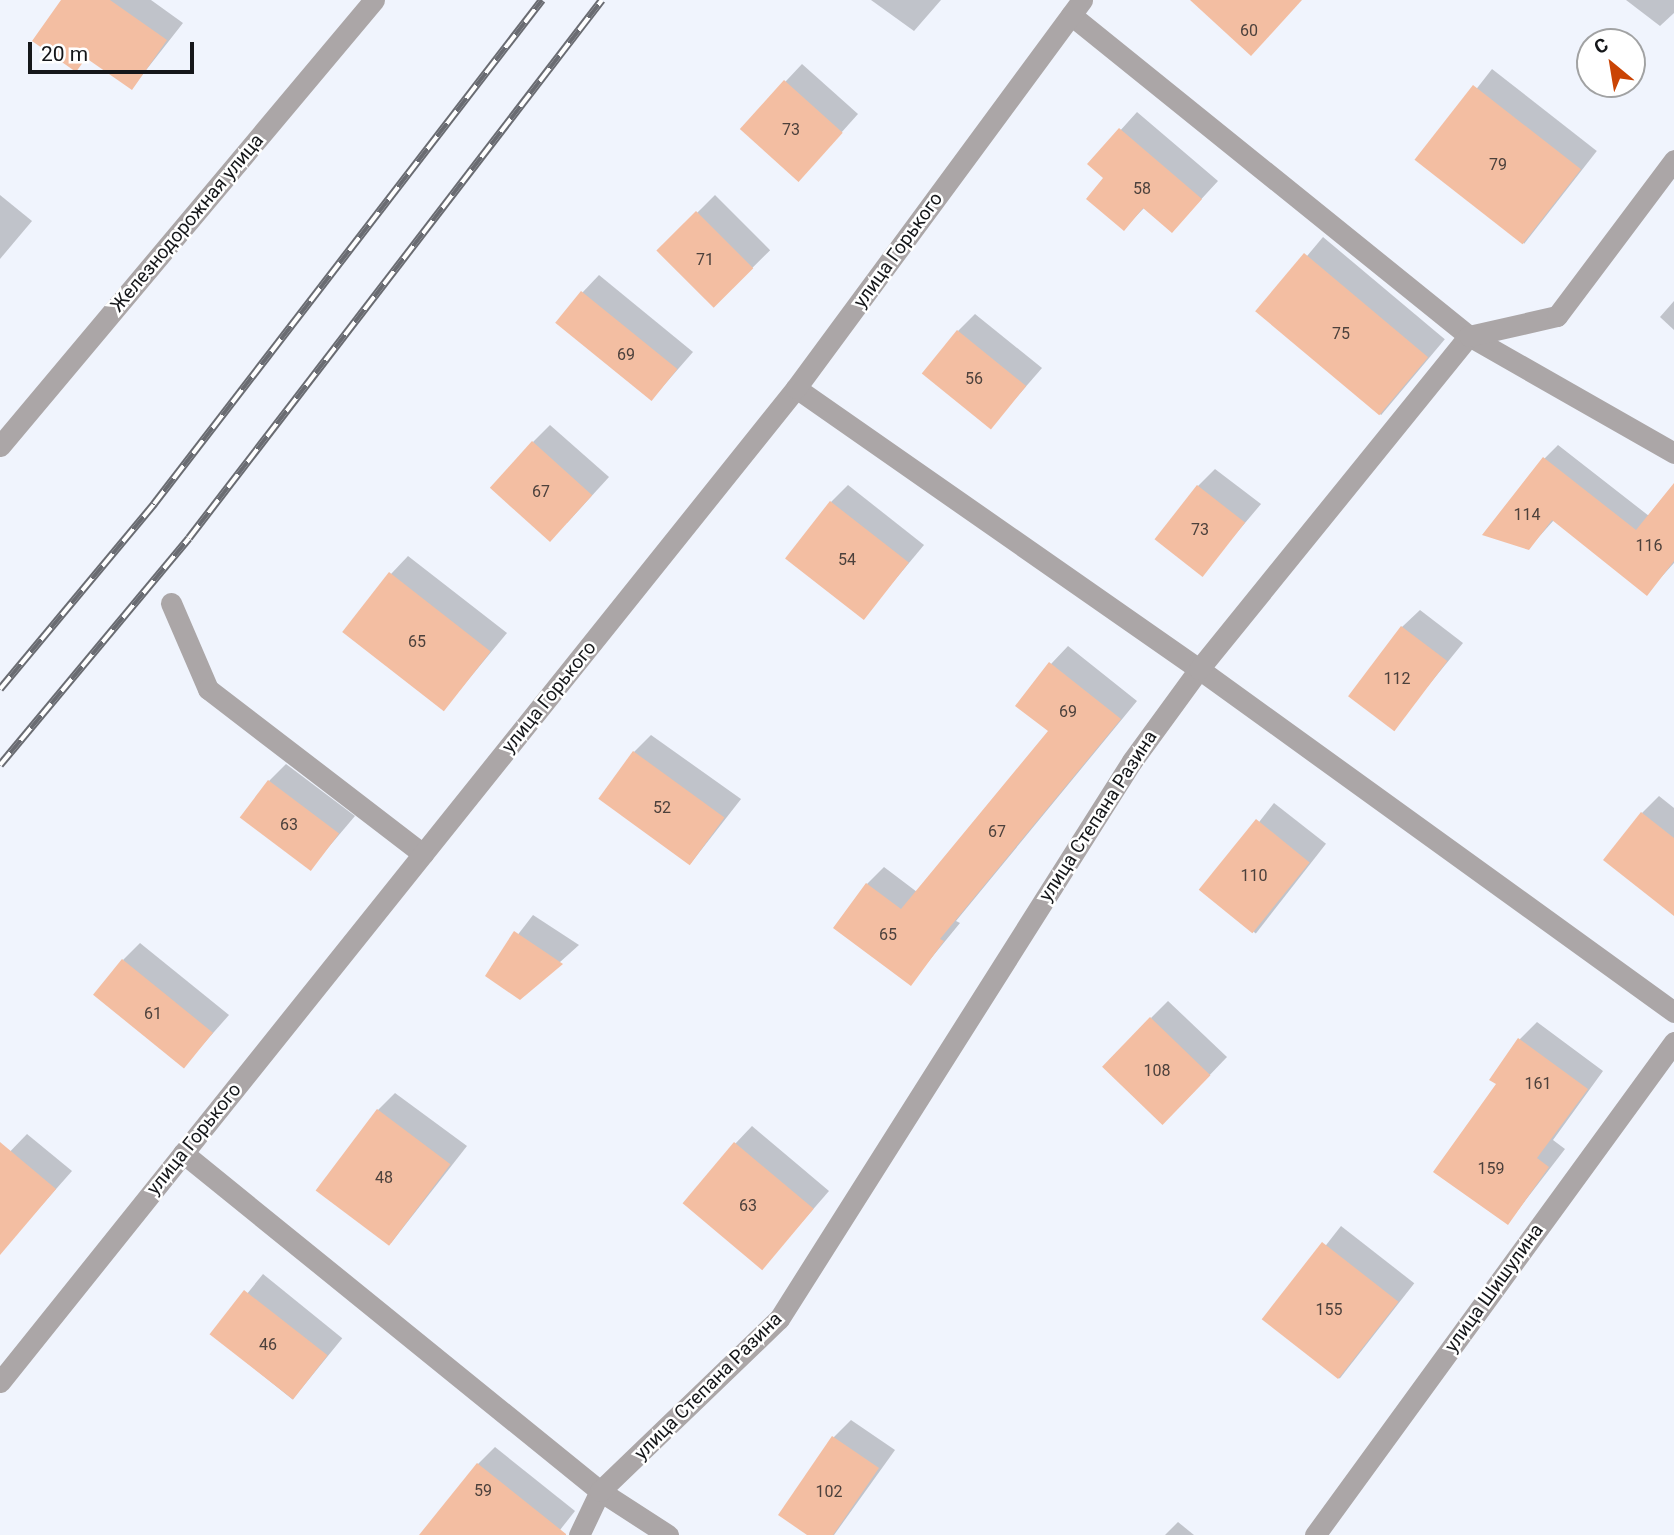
<!DOCTYPE html>
<html>
<head>
<meta charset="utf-8">
<style>
	body { margin:0 }
	#map { position:relative; width:1674px; height:1535px; overflow:hidden; background:#f0f4fd; font-family:Roboto,sans-serif }
	div>[style] { position:absolute }
	.shadow>* { inset:0; background:#0003; transform-origin:0 0 }
	.building>* { inset:0; background:#f3bea2; transform-origin:0 0 }
	.lane>* { height:21px; margin:-10.5px; padding:0 10.5px; transform-origin:10.5px; border-radius:10.5px; background:#aba6a7 }
	.street>* { height:21px; margin:-10.5px; padding:0 10.5px; transform-origin:10.5px; border-radius:10.5px; background:#aba6a7 }
	.rail>* { height:8px; margin-top:-4px; transform-origin:0; background:repeating-linear-gradient(90deg,#fff 0 16px,#6a6c72 0 32px); box-sizing:border-box; border-block:2px solid #6a6c72 }
	span { translate:-50% -50%; white-space:nowrap; text-align:center; line-height:1.15; -webkit-text-stroke:5px #fff; paint-order:stroke }
	.number-label { font-size:16px; color:#4c413c }
	.number-label span { -webkit-text-stroke-width:0 }
	.street-label { font-size:19px; color:#15171a }
	.north { position:absolute; left:1576px; top:28px; width:70px; height:70px; box-sizing:border-box; background:#fff; border:2px solid #a1a2a3; border-radius:50%; rotate:330deg; font-size:19px; font-weight:700; line-height:28px; text-align:center; color:#15171a }
	.north::after { content:''; display:block; margin:auto; width:24px; height:32px; background:#ca4405; clip-path:polygon(50% 0,100% 100%,50% 72%,0 100%) }
	.scale { position:absolute; left:28px; top:42px; width:166px; height:32px; box-sizing:border-box; border:4px solid #15171a; border-top:0; padding-left:9px; font-size:21px; line-height:24px; white-space:nowrap; color:#15171a; -webkit-text-stroke:5px #fff; paint-order:stroke }
</style>
</head>
<body>
<div id="map">
	<div class="shadow">
		<i style="clip-path:polygon(64px 0,151px 0,183px 23px,132px 88px,88px 57px,76px 69px)"></i>
		<i style="clip-path:polygon(871px 0,941px 0,914px 31px)"></i>
		<i style="clip-path:polygon(1626px 0,1674px 0,1674px 13px,1660px 26px)"></i>
		<i style="clip-path:polygon(802px 64px,858px 114px,815px 162px,742px 128px)"></i>
		<i style="left:1492px;top:69px;width:133px;height:118px;rotate:38deg"></i>
		<i style="clip-path:polygon(1137px 112px,1218px 181px,1172px 231px,1145px 207px,1124px 229px,1106px 178px,1090px 164px)"></i>
		<i style="clip-path:polygon(0 195px,32px 221px,0 259px)"></i>
		<i style="left:715px;top:195px;width:78px;height:79px;rotate:45deg"></i>
		<i style="left:1323px;top:237px;width:159px;height:99px;rotate:40deg"></i>
		<i style="clip-path:polygon(599px 275px,693px 352px,651px 400px,582px 293px)"></i>
		<i style="clip-path:polygon(1674px 301px,1674px 330px,1660px 317px)"></i>
		<i style="clip-path:polygon(975px 314px,1042px 368px,991px 427px,958px 331px)"></i>
		<i style="clip-path:polygon(550px 425px,609px 477px,567px 523px,533px 442px)"></i>
		<i style="clip-path:polygon(1558px 445px,1649px 516px,1674px 506px,1674px 563px,1647px 593px,1554px 520px,1529px 548px,1544px 459px)"></i>
		<i style="clip-path:polygon(1215px 469px,1261px 504px,1202px 574px,1198px 486px)"></i>
		<i style="clip-path:polygon(848px 485px,924px 545px,864px 617px,831px 502px)"></i>
		<i style="clip-path:polygon(408px 556px,507px 633px,444px 709px,391px 574px)"></i>
		<i style="clip-path:polygon(1420px 610px,1463px 643px,1393px 729px,1402px 627px)"></i>
		<i style="clip-path:polygon(1068px 646px,1137px 701px,956px 921px,960px 923px,910px 984px,867px 884px,884px 867px,917px 892px,1050px 731px,1051px 664px)"></i>
		<i style="clip-path:polygon(651px 735px,741px 799px,691px 863px,634px 752px)"></i>
		<i style="clip-path:polygon(286px 764px,355px 816px,311px 868px,269px 781px)"></i>
		<i style="clip-path:polygon(1659px 796px,1674px 808px,1674px 914px,1642px 813px)"></i>
		<i style="left:1274px;top:803px;width:66px;height:114px;rotate:38deg"></i>
		<i style="clip-path:polygon(533px 915px,579px 945px,520px 998px,487px 975px)"></i>
		<i style="clip-path:polygon(140px 943px,229px 1015px,184px 1066px,123px 960px)"></i>
		<i style="clip-path:polygon(1168px 1001px,1227px 1057px,1181px 1105px,1151px 1018px)"></i>
		<i style="clip-path:polygon(1537px 1022px,1603px 1071px,1553px 1140px,1565px 1149px,1508px 1223px,1498px 1084px,1520px 1039px)"></i>
		<i style="clip-path:polygon(395px 1093px,467px 1146px,391px 1243px,378px 1110px)"></i>
		<i style="clip-path:polygon(752px 1126px,829px 1191px,763px 1267px,735px 1144px)"></i>
		<i style="clip-path:polygon(27px 1134px,72px 1171px,4px 1248px,0 1244px,0 1162px)"></i>
		<i style="left:1341px;top:1226px;width:93px;height:121px;rotate:38deg"></i>
		<i style="left:263px;top:1274px;width:102px;height:79px;rotate:39deg"></i>
		<i style="clip-path:polygon(851px 1420px,895px 1450px,834px 1535px,810px 1535px,834px 1437px)"></i>
		<i style="clip-path:polygon(495px 1447px,575px 1511px,556px 1535px,455px 1535px,478px 1464px)"></i>
		<i style="clip-path:polygon(1178px 1522px,1194px 1535px,1165px 1535px)"></i>
	</div>
	<div class="building">
		<i style="clip-path:polygon(61px 0,110px 0,167px 40px,132px 90px,86px 58px,76px 72px,32px 41px)"></i>
		<i style="clip-path:polygon(1190px 0,1302px 0,1251px 56px)"></i>
		<i style="left:784px;top:80px;width:79px;height:66px;rotate:42deg"></i>
		<i style="left:1473px;top:85px;width:137px;height:95px;rotate:38deg"></i>
		<i style="clip-path:polygon(1119px 128px,1202px 199px,1172px 233px,1143px 208px,1124px 231px,1086px 199px,1103px 178px,1087px 164px)"></i>
		<i style="left:696px;top:211px;width:81px;height:56px;rotate:45deg"></i>
		<i style="left:1304px;top:253px;width:162px;height:76px;rotate:40deg"></i>
		<i style="left:581px;top:291px;width:124px;height:41px;rotate:39deg"></i>
		<i style="left:957px;top:330px;width:89px;height:56px;rotate:39deg"></i>
		<i style="left:532px;top:441px;width:81px;height:63px;rotate:42deg"></i>
		<i style="clip-path:polygon(1543px 457px,1636px 530px,1674px 483px,1674px 561px,1647px 596px,1552px 520px,1529px 550px,1482px 535px)"></i>
		<i style="left:1197px;top:485px;width:61px;height:69px;rotate:38deg"></i>
		<i style="left:830px;top:501px;width:100px;height:73px;rotate:38deg"></i>
		<i style="left:389px;top:572px;width:129px;height:76px;rotate:38deg"></i>
		<i style="left:1401px;top:626px;width:58px;height:88px;rotate:37deg"></i>
		<i style="clip-path:polygon(1049px 662px,1121px 719px,940px 939px,944px 941px,911px 986px,833px 928px,866px 883px,901px 909px,1048px 731px,1015px 706px)"></i>
		<i style="left:633px;top:751px;width:113px;height:59px;rotate:36deg"></i>
		<i style="left:268px;top:780px;width:89px;height:47px;rotate:37deg"></i>
		<i style="clip-path:polygon(1641px 812px,1674px 838px,1674px 916px,1603px 860px)"></i>
		<i style="left:1256px;top:819px;width:69px;height:91px;rotate:39deg"></i>
		<i style="clip-path:polygon(514px 931px,563px 964px,520px 1000px,485px 976px)"></i>
		<i style="left:122px;top:959px;width:117px;height:46px;rotate:39deg"></i>
		<i style="left:1150px;top:1017px;width:84px;height:69px;rotate:44deg"></i>
		<i style="clip-path:polygon(1518px 1038px,1588px 1089px,1537px 1158px,1549px 1167px,1508px 1225px,1433px 1172px,1496px 1084px,1489px 1080px)"></i>
		<i style="left:377px;top:1109px;width:92px;height:102px;rotate:37deg"></i>
		<i style="clip-path:polygon(0 1142px,56px 1189px,0 1255px)"></i>
		<i style="left:734px;top:1142px;width:104px;height:80px;rotate:40deg"></i>
		<i style="left:1322px;top:1242px;width:97px;height:98px;rotate:38deg"></i>
		<i style="left:244px;top:1290px;width:106px;height:56px;rotate:38deg"></i>
		<i style="clip-path:polygon(832px 1436px,879px 1468px,833px 1535px,807px 1535px,778px 1515px)"></i>
		<i style="clip-path:polygon(477px 1463px,566px 1534px,566px 1535px,419px 1535px)"></i>
	</div>
	<div class="lane">
		<i style="left:1071px;top:15px;width:511px;rotate:38.89deg"></i>
		<i style="left:1469px;top:336px;width:236px;rotate:29.7deg"></i>
		<i style="left:796px;top:388px;width:491px;rotate:34.9deg"></i>
		<i style="left:1199px;top:669px;width:586px;rotate:35.83deg"></i>
		<i style="left:171px;top:603px;width:94px;rotate:66.7deg"></i>
		<i style="left:208px;top:689px;width:271px;rotate:37.5deg"></i>
		<i style="left:183px;top:1153px;width:537px;rotate:39.03deg"></i>
		<i style="left:600px;top:1491px;width:81px;rotate:32.9deg"></i>
	</div>
	<div class="street">
		<i style="left:0;top:446px;width:582px;rotate:-50.02deg"></i>
		<i style="left:0;top:1382px;width:1273px;rotate:-51.31deg"></i>
		<i style="left:796px;top:388px;width:482px;rotate:-53.6deg"></i>
		<i style="left:579px;top:1535px;width:49px;rotate:-64.5deg"></i>
		<i style="left:600px;top:1491px;width:248px;rotate:-43.9deg"></i>
		<i style="left:779px;top:1319px;width:660px;rotate:-57.68deg"></i>
		<i style="left:1132px;top:761px;width:114px;rotate:-53.9deg"></i>
		<i style="left:1199px;top:669px;width:429px;rotate:-51deg"></i>
		<i style="left:1469px;top:336px;width:90px;rotate:-12.8deg"></i>
		<i style="left:1557px;top:316px;width:195px;rotate:-53.1deg"></i>
		<i style="left:1315px;top:1535px;width:610px;rotate:-53.94deg"></i>
	</div>
	<div class="rail">
		<i style="left:0;top:689px;width:241px;rotate:-50.2deg"></i>
		<i style="left:154px;top:504px;width:636px;rotate:-52.41deg"></i>
		<i style="left:0;top:765px;width:295px;rotate:-50.2deg"></i>
		<i style="left:189px;top:538px;width:678px;rotate:-52.49deg"></i>
	</div>
	<div class="number-label">
		<span style="left:1249px;top:31px">60</span>
		<span style="left:791px;top:130px">73</span>
		<span style="left:1498px;top:165px">79</span>
		<span style="left:1142px;top:189px">58</span>
		<span style="left:705px;top:260px">71</span>
		<span style="left:1341px;top:334px">75</span>
		<span style="left:626px;top:355px">69</span>
		<span style="left:974px;top:379px">56</span>
		<span style="left:541px;top:492px">67</span>
		<span style="left:1527px;top:515px">114</span>
		<span style="left:1200px;top:530px">73</span>
		<span style="left:1649px;top:546px">116</span>
		<span style="left:847px;top:560px">54</span>
		<span style="left:417px;top:642px">65</span>
		<span style="left:1397px;top:679px">112</span>
		<span style="left:1068px;top:712px">69</span>
		<span style="left:662px;top:808px">52</span>
		<span style="left:289px;top:825px">63</span>
		<span style="left:997px;top:832px">67</span>
		<span style="left:1254px;top:876px">110</span>
		<span style="left:888px;top:935px">65</span>
		<span style="left:153px;top:1014px">61</span>
		<span style="left:1157px;top:1071px">108</span>
		<span style="left:1538px;top:1084px">161</span>
		<span style="left:1491px;top:1169px">159</span>
		<span style="left:384px;top:1178px">48</span>
		<span style="left:748px;top:1206px">63</span>
		<span style="left:1329px;top:1310px">155</span>
		<span style="left:268px;top:1345px">46</span>
		<span style="left:483px;top:1491px">59</span>
		<span style="left:829px;top:1492px">102</span>
	</div>
	<div class="street-label">
		<span style="left:187px;top:223px;rotate:-50deg">Железнодорожная улица</span>
		<span style="left:898px;top:250px;rotate:-54deg">улица Горького</span>
		<span style="left:549px;top:697px;rotate:-51deg">улица Горького</span>
		<span style="left:1098px;top:816px;rotate:-57deg">улица Степана Разина</span>
		<span style="left:194px;top:1139px;rotate:-51deg">улица Горького</span>
		<span style="left:1494px;top:1288px;rotate:-54deg">улица Шишулина</span>
		<span style="left:708px;top:1386px;rotate:-45deg">улица Степана Разина</span>
	</div>
	<div class="north">С</div>
	<div class="scale">20 m</div>
</div>
</body>
</html>
